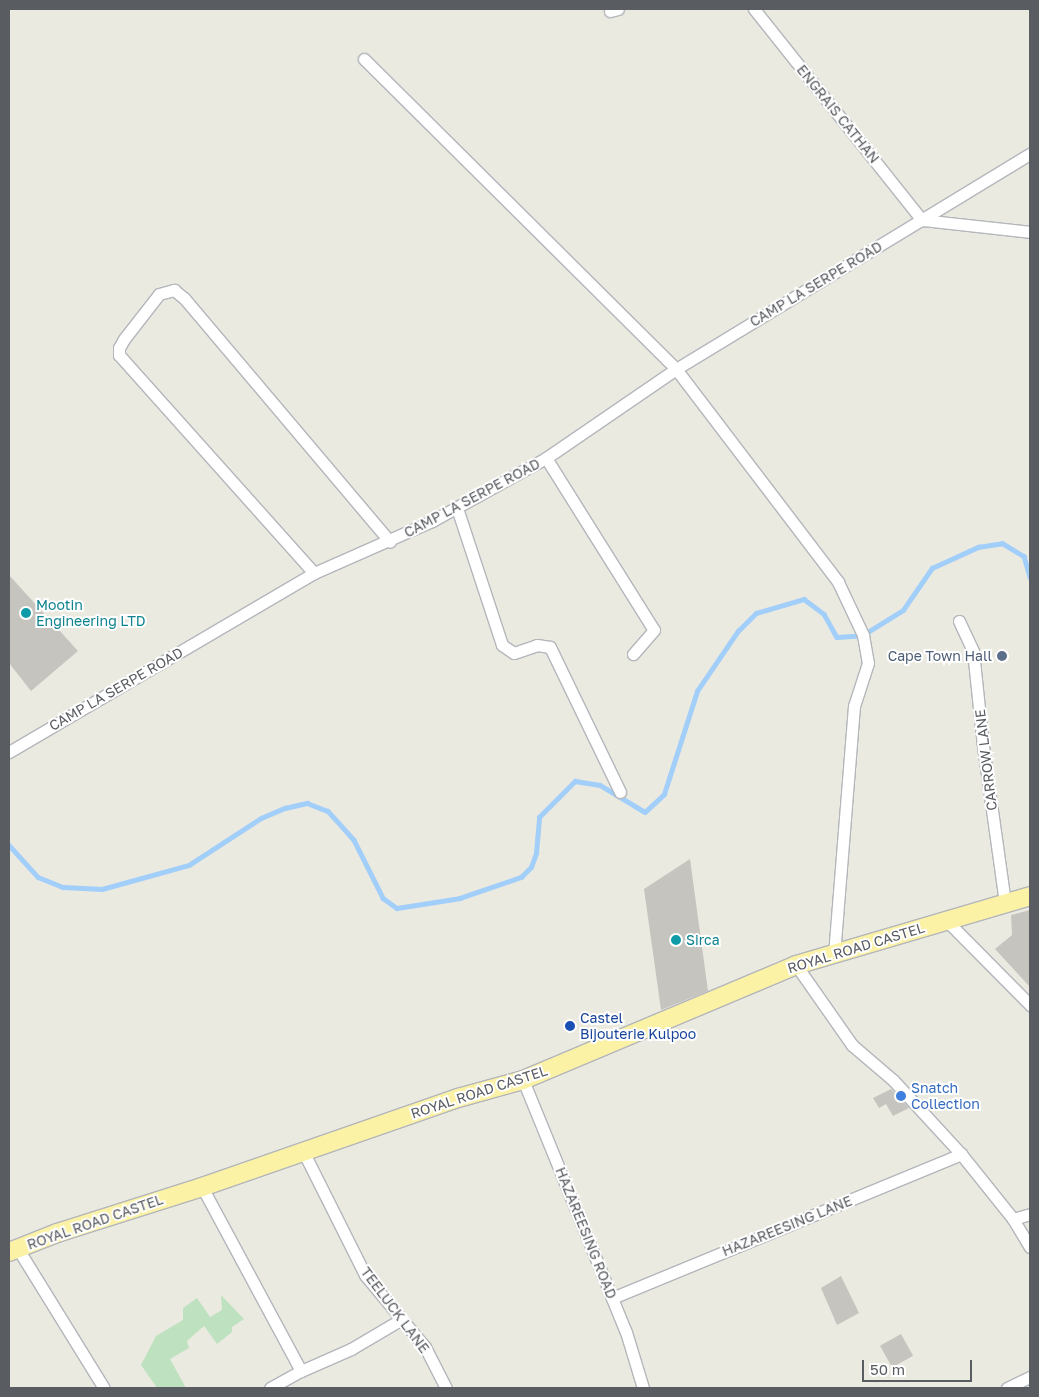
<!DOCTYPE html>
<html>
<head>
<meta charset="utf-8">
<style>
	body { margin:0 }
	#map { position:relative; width:1039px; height:1397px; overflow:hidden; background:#ebeae1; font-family:"Golos Text",sans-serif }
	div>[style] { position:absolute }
	.green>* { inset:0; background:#bee2c0 }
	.stream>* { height:4.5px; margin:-2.25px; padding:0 2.25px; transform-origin:2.25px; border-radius:2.25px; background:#a2cefa }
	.building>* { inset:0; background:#c6c4be; transform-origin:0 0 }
	.roads { filter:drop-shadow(1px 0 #b3b6bb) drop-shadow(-1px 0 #b3b6bb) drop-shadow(0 1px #b3b6bb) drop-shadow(0 -1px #b3b6bb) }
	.street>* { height:11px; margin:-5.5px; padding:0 5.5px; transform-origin:5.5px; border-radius:5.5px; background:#fff }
	.primary>* { height:18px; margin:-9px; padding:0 9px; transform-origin:9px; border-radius:9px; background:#fbf2a6 }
	.dots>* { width:14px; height:14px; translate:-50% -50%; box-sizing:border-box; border:2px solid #fff; border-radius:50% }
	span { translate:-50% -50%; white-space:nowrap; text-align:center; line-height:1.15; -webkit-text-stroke:4px #fff; paint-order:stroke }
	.street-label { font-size:14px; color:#595c61 }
	.culture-label { font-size:14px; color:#0d838f }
	.left { translate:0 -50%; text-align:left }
	.service-label { font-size:14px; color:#4e5e75 }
	.right { translate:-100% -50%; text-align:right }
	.transit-label { font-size:14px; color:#164399 }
	.shop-label { font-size:14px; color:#366cbe }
	.frame { position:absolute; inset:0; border:10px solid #595c61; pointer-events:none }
	.scale { position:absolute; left:862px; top:1360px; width:110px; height:22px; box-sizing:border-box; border:2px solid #595c61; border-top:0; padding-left:6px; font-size:15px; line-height:18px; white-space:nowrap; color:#595c61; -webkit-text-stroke:4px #fff; paint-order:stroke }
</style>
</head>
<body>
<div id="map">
	<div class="green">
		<i style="clip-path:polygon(221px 1295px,244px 1319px,232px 1327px,232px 1332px,217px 1344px,204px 1326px,187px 1341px,189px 1348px,170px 1359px,186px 1388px,157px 1388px,141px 1365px,156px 1336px,183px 1320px,183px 1308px,197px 1298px,210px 1317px,222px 1310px)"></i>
	</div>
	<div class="stream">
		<i style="left:9px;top:845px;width:43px;rotate:47.8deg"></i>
		<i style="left:38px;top:877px;width:27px;rotate:22deg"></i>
		<i style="left:63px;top:887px;width:39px;rotate:3deg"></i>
		<i style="left:102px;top:889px;width:90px;rotate:-15.4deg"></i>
		<i style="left:189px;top:865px;width:86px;rotate:-33.1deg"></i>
		<i style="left:261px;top:818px;width:26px;rotate:-23deg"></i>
		<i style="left:285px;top:808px;width:23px;rotate:-13deg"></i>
		<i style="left:307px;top:803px;width:22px;rotate:21deg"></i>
		<i style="left:328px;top:811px;width:39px;rotate:48deg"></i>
		<i style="left:354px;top:840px;width:65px;rotate:63.4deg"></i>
		<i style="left:383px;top:898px;width:17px;rotate:36deg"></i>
		<i style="left:397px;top:908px;width:64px;rotate:-9deg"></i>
		<i style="left:460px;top:898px;width:65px;rotate:-19deg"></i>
		<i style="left:521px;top:877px;width:14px;rotate:-45deg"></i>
		<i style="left:531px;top:867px;width:15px;rotate:-70deg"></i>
		<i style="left:536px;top:853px;width:36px;rotate:-85deg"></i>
		<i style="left:539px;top:817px;width:51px;rotate:-45deg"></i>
		<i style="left:575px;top:781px;width:25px;rotate:9deg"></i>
		<i style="left:600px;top:785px;width:52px;rotate:31deg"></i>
		<i style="left:645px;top:812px;width:26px;rotate:-43deg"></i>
		<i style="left:664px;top:794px;width:108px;rotate:-72.2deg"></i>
		<i style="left:697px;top:691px;width:73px;rotate:-55.7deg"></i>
		<i style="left:738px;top:631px;width:25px;rotate:-45deg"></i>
		<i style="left:756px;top:613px;width:50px;rotate:-16.3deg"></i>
		<i style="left:804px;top:599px;width:25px;rotate:37deg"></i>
		<i style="left:824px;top:614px;width:26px;rotate:61deg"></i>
		<i style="left:837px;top:637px;width:26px;rotate:-4deg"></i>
		<i style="left:863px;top:635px;width:47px;rotate:-32deg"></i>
		<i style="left:903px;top:610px;width:51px;rotate:-55.4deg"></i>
		<i style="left:932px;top:568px;width:51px;rotate:-24.5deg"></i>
		<i style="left:978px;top:547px;width:24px;rotate:-9deg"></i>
		<i style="left:1002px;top:543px;width:26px;rotate:31deg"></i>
		<i style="left:1024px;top:556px;width:22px;rotate:74deg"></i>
	</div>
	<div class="building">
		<i style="clip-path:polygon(9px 575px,78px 651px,31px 691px,9px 663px)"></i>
		<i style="clip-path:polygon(690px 859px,708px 991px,661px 1010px,644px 889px)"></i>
		<i style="clip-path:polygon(1030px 910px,1030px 987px,995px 949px,1012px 935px,1011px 915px)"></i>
		<i style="clip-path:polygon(891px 1089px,909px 1108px,893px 1116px,886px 1104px,879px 1108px,873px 1098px)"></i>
		<i style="clip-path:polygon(841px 1276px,859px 1313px,837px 1325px,821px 1288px)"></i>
		<i style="left:901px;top:1334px;width:25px;height:24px;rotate:61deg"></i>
	</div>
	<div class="roads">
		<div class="street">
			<i style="left:754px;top:9px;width:270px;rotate:51.5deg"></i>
			<i style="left:610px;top:11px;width:8px;rotate:-14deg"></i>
			<i style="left:364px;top:59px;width:440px;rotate:44.8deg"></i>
			<i style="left:676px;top:369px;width:268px;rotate:52.7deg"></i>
			<i style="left:838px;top:582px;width:59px;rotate:64.7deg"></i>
			<i style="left:863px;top:635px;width:28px;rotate:80deg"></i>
			<i style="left:868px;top:663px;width:45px;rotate:108deg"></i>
			<i style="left:854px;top:706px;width:247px;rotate:94.6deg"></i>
			<i style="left:922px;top:220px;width:109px;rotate:6.3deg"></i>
			<i style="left:546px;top:458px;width:203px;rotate:57.9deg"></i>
			<i style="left:654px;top:630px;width:32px;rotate:131deg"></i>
			<i style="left:457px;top:508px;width:144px;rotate:71.8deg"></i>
			<i style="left:502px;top:645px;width:14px;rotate:34deg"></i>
			<i style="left:514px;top:653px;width:24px;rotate:-19deg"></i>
			<i style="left:537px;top:645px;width:13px;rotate:9deg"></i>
			<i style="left:550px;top:647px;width:161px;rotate:64.2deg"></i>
			<i style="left:314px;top:573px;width:292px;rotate:-131.8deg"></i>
			<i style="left:119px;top:355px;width:7px;rotate:-90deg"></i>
			<i style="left:119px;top:348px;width:10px;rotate:-61deg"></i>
			<i style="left:124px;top:339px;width:57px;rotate:-52.1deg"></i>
			<i style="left:159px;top:294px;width:16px;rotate:-15deg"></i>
			<i style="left:174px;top:290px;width:13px;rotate:39deg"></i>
			<i style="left:184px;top:298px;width:319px;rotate:49.8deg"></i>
			<i style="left:959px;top:621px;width:33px;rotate:65deg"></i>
			<i style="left:973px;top:651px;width:96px;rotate:84deg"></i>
			<i style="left:983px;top:746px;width:158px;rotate:82deg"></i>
			<i style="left:9px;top:752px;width:354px;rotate:-30.4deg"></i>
			<i style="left:314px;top:573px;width:129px;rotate:-23.8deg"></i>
			<i style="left:432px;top:521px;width:130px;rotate:-28.9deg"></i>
			<i style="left:546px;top:458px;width:158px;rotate:-34.4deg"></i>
			<i style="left:676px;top:369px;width:414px;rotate:-31.3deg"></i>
			<i style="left:946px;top:920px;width:120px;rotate:45.3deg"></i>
			<i style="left:796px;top:965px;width:98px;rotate:55deg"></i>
			<i style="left:852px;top:1045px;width:54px;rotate:40.5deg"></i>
			<i style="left:893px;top:1080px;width:100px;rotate:47.4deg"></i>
			<i style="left:961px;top:1154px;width:83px;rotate:51.3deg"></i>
			<i style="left:1013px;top:1219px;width:33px;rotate:59deg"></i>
			<i style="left:523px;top:1080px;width:272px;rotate:67.8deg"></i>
			<i style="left:626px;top:1332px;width:59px;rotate:73.1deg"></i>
			<i style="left:303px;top:1151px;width:139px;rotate:63.4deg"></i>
			<i style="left:365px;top:1275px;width:94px;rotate:50.2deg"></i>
			<i style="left:425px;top:1347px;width:46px;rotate:62.9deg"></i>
			<i style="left:202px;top:1187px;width:209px;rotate:61.7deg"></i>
			<i style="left:1013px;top:1219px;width:18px;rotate:-16deg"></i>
			<i style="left:18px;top:1249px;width:163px;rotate:58.3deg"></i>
			<i style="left:612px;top:1298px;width:378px;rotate:-22.4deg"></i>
			<i style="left:270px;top:1388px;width:35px;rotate:-29deg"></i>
			<i style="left:301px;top:1371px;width:55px;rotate:-23.7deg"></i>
			<i style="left:351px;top:1349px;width:59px;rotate:-30.5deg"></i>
			<i style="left:1007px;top:1388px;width:25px;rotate:-26deg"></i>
		</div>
		<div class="primary">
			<i style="left:9px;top:1252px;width:52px;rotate:-21.6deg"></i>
			<i style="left:57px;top:1233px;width:152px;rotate:-17.6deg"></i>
			<i style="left:202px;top:1187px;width:271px;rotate:-19.2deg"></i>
			<i style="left:458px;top:1098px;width:67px;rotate:-15.5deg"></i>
			<i style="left:523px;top:1080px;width:296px;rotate:-22.8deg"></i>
			<i style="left:796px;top:965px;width:244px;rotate:-16.4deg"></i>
		</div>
	</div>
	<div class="dots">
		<i style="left:26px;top:613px;background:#0f9aa8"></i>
		<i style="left:1002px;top:656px;background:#5c6f8a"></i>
		<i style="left:676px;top:940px;background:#0f9aa8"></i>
		<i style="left:570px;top:1026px;background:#1a4fb4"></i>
		<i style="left:901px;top:1096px;background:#3f7fe0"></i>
	</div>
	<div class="street-label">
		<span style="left:838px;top:114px;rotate:51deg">ENGRAIS CATHAN</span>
		<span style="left:816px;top:284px;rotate:-31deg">CAMP LA SERPE ROAD</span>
		<span style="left:472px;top:498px;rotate:-28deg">CAMP LA SERPE ROAD</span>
		<span style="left:116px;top:689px;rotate:-30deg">CAMP LA SERPE ROAD</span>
		<span style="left:986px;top:760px;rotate:-97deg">CARROW LANE</span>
		<span style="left:856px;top:948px;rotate:-17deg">ROYAL ROAD CASTEL</span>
		<span style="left:479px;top:1092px;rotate:-18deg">ROYAL ROAD CASTEL</span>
		<span style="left:95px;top:1222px;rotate:-19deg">ROYAL ROAD CASTEL</span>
		<span style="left:787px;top:1226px;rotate:-22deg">HAZAREESING LANE</span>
		<span style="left:586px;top:1233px;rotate:68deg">HAZAREESING ROAD</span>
		<span style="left:395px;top:1310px;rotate:53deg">TEELUCK LANE</span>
	</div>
	<div class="culture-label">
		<span class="left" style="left:36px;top:613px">Mootin<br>Engineering LTD</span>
		<span class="left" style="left:686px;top:940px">Sirca</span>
	</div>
	<div class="service-label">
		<span class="right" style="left:992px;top:656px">Cape Town Hall</span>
	</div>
	<div class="transit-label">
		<span class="left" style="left:580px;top:1026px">Castel<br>Bijouterie Kulpoo</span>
	</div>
	<div class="shop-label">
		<span class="left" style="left:911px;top:1096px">Snatch<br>Collection</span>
	</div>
	<div class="frame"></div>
	<div class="scale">50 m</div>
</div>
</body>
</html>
